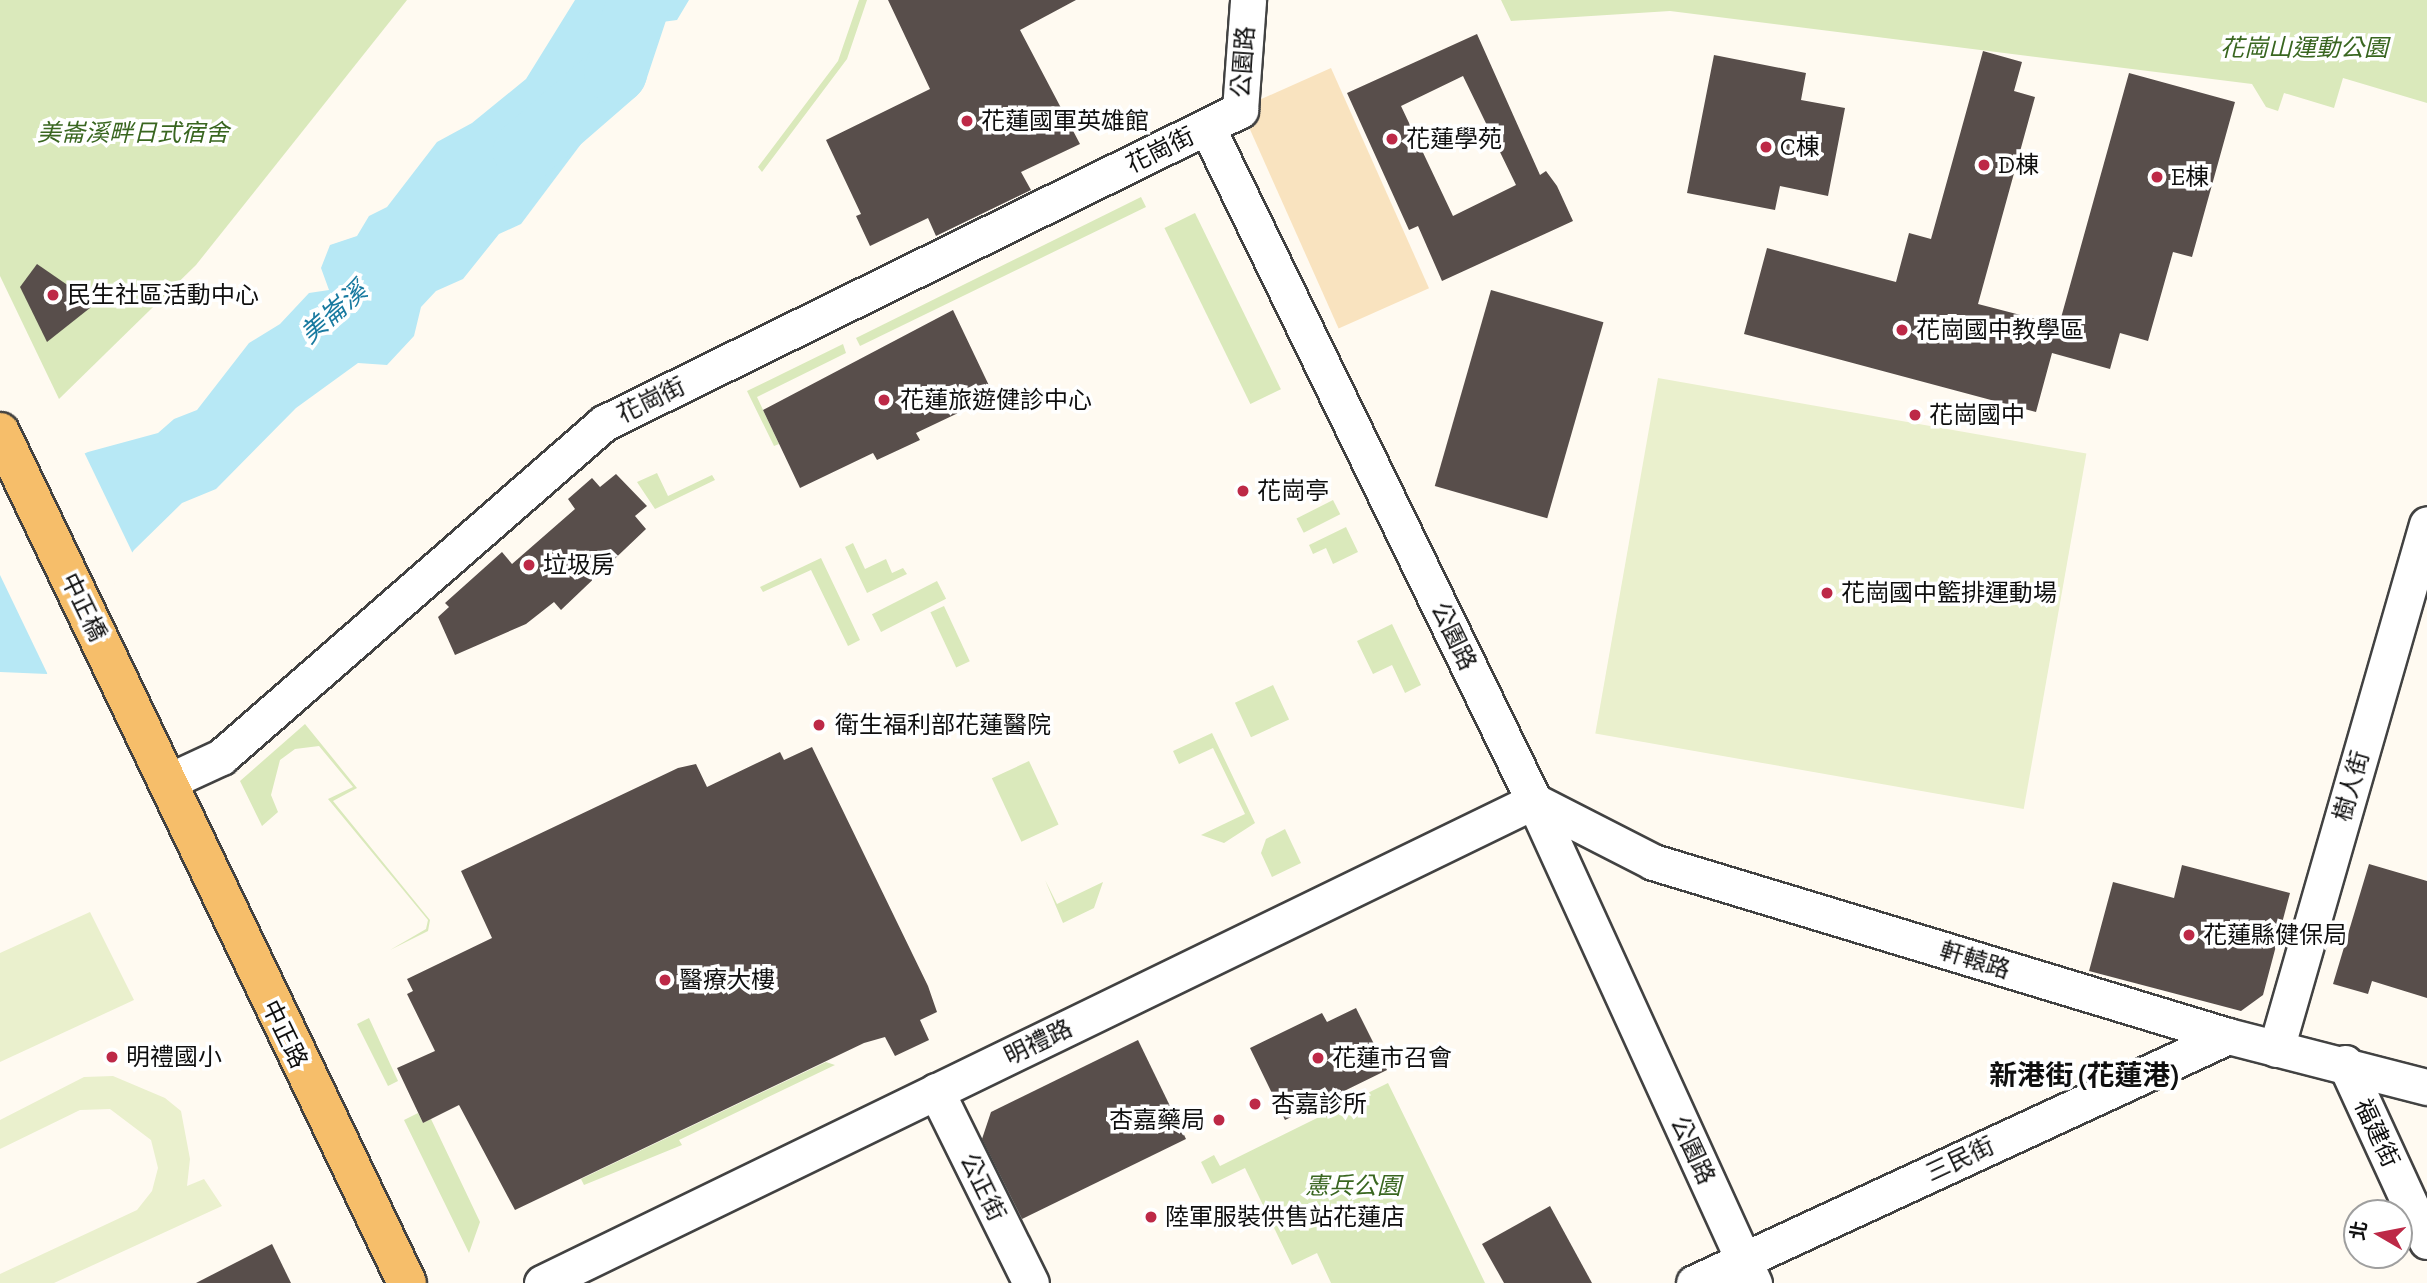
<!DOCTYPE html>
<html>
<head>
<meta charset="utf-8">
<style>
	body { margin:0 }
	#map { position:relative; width:2427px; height:1283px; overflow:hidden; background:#fffaf1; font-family:"Zilla Slab","Noto Sans TC",serif }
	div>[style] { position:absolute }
	.green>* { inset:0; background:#dae9bb; transform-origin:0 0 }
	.sand>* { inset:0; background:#f9e3bf; transform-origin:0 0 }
	.pitch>* { inset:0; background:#eaf0cd; transform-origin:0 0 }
	.water>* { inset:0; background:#b7e8f5 }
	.pier>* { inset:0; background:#fffaf1 }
	.river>* { height:63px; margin:-31.5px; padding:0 31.5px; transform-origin:31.5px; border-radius:31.5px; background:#b7e8f5 }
	.building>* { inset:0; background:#584e4b; transform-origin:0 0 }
	.roads { filter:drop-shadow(2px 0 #424242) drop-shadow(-2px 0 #424242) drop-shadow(0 2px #424242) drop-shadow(0 -2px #424242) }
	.minor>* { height:35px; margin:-17.5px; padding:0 17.5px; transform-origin:17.5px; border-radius:17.5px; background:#fff }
	.major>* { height:38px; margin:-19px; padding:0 19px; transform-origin:19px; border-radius:19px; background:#f6be6a }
	.dots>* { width:19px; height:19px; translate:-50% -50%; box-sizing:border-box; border:4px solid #fff; border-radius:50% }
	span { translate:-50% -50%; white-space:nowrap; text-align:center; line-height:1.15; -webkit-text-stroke:7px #fff; paint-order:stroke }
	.park-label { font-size:24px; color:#396620; font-style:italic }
	.street-label { font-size:24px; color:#0f0f0f }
	.poi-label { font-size:24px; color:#0f0f0f }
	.left { translate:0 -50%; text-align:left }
	.right { translate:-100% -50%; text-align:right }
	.water-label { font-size:26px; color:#197aa0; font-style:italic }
	.quarter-label { font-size:28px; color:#0f0f0f; font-weight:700 }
	.north { position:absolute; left:2343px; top:1199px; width:70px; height:70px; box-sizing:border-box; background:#fff; border:2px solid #9f9f9f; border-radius:50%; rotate:280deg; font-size:19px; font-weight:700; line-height:28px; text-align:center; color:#0f0f0f }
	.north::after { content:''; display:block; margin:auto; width:24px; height:32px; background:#bd2947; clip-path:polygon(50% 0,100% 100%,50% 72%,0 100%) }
</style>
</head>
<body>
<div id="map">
	<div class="green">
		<i style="clip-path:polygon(0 0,407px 0,196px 265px,59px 399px,0 276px)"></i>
		<i style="clip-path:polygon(859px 0,867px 0,847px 59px,762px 172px,758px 167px,838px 61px)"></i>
		<i style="clip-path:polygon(1501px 0,2427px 0,2427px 103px,2343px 78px,2334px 108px,2284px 93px,2278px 111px,2266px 107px,2252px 84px,1670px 11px,1511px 21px)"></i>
		<i style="clip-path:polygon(1141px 197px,1146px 207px,860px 346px,856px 338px)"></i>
		<i style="left:1195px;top:213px;width:196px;height:34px;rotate:64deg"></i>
		<i style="clip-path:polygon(843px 344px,846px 353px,757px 397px,779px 444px,774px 446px,747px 391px)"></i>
		<i style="clip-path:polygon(657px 473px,668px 496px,712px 475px,715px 480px,655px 509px,637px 482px)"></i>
		<i style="left:1333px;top:500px;width:16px;height:41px;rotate:63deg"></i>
		<i style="clip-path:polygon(1346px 527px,1358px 552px,1333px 564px,1326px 548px,1313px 554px,1309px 545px)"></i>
		<i style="clip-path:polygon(853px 543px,865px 569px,886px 559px,892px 573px,903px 568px,907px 574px,867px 593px,845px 547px)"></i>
		<i style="clip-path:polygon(821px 558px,860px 640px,848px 646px,811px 570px,763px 592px,760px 587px)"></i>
		<i style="left:937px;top:581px;width:20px;height:73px;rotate:63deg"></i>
		<i style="left:944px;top:606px;width:61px;height:15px;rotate:65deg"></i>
		<i style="clip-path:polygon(1392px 624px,1421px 685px,1405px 693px,1392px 665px,1373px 674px,1357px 641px)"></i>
		<i style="left:1273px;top:685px;width:38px;height:42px;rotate:65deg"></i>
		<i style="clip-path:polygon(305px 724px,357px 788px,333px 801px,430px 920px,428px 931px,390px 950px,426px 929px,428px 920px,328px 799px,353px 787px,319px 746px,295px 749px,280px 760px,271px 795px,278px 812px,262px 826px,240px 781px)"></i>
		<i style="clip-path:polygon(1212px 733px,1255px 823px,1224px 843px,1201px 835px,1245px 814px,1213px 748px,1179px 764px,1173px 751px)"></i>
		<i style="left:1029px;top:761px;width:70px;height:41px;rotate:65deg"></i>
		<i style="clip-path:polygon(1285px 829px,1301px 863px,1272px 877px,1261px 853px,1266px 839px)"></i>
		<i style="clip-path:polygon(1045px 880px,1057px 904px,1103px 882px,1094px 908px,1063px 923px)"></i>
		<i style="clip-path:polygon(369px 1018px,398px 1081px,388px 1086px,357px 1024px)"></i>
		<i style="clip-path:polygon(826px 1062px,835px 1065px,679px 1140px,682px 1145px,584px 1185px,581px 1179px)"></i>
		<i style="clip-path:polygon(1388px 1083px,1449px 1208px,1485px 1283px,1331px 1283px,1317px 1253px,1292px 1265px,1245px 1168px,1212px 1184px,1201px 1162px,1214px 1155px,1220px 1166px)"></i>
		<i style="clip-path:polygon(418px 1113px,423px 1123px,431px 1119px,480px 1222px,469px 1253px,404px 1120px)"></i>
	</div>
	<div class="sand">
		<i style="left:1331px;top:68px;width:241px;height:99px;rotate:66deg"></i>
	</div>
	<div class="pitch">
		<i style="left:1658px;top:378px;width:435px;height:361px;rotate:10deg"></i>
		<i style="clip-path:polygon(90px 912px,134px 1000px,0 1062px,0 953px)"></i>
		<i style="clip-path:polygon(113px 1076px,165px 1098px,181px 1111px,190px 1159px,187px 1186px,204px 1179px,222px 1206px,54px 1283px,0 1283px,0 1274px,137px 1210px,152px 1191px,158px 1168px,151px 1140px,110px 1109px,80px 1110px,0 1149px,0 1120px,84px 1077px)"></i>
	</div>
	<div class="water">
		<i style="clip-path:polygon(575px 0,689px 0,677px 20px,647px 24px,646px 37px,655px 52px,632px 73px,592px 81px,584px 140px,521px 224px,499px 234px,463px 279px,436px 291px,421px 307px,414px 336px,387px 365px,358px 363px,296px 408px,216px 489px,182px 503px,134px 550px,47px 674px,0 672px,0 489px,88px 452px,158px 433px,174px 419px,197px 410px,249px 343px,280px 324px,309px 293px,329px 290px,321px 268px,330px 245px,357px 236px,369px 216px,387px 207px,437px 142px,472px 123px,526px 79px)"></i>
	</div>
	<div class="pier">
		<i style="clip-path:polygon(83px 450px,134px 556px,49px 677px,0 575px,0 485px)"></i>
	</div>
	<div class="river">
		<i style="left:524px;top:151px;width:121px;rotate:-41deg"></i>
		<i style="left:615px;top:72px;width:76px;rotate:-71.6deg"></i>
	</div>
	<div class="building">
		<i style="clip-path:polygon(888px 0,1076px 0,1020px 30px,1080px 144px,1021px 172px,1031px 190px,936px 236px,928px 218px,870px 246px,856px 216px,861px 214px,826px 140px,930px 89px)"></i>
		<i style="clip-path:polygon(evenodd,1477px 34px,1540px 175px,1546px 171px,1557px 186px,1573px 221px,1442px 281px,1418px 226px,1409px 230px,1347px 93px,1477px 34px,1463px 76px,1516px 185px,1453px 216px,1401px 106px,1463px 76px)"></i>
		<i style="clip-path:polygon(1983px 51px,2022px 62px,2014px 91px,2035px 97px,1978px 304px,2059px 325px,2129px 73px,2235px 102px,2192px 257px,2173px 252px,2148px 341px,2120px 333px,2110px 369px,2052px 353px,2036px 412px,1744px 334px,1767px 248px,1896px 282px,1909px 233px,1931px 239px)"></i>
		<i style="clip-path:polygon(1714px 55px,1806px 73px,1801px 100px,1845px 108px,1828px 196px,1780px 186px,1775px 210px,1687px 193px)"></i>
		<i style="clip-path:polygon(37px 264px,95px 304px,47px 342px,20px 287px)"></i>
		<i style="left:1491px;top:290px;width:117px;height:204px;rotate:16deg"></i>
		<i style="clip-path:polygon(953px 310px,994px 396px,916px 433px,920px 440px,877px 460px,873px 453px,800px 488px,763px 410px)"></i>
		<i style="clip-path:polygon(616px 474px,647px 506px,635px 516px,646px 529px,561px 610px,554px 602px,526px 624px,455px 655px,438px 617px,449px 607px,445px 603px,502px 552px,512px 564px,575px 509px,568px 499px,592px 478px,600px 487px)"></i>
		<i style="clip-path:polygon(812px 747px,928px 986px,937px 1012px,920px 1020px,929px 1040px,895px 1056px,885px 1037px,864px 1043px,515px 1210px,459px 1105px,423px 1123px,397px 1068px,435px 1051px,407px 994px,413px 991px,407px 979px,492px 938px,461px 871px,678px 768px,696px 764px,707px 787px,780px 752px,784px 760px)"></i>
		<i style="clip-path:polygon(2369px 864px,2427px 881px,2427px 998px,2372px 981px,2368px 994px,2333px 984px)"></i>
		<i style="clip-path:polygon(2182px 865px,2290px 893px,2263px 995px,2241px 1011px,2089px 971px,2113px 882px,2174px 898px)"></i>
		<i style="clip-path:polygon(1356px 1008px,1387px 1070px,1285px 1120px,1250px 1048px,1322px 1013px,1327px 1022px)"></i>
		<i style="clip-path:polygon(1138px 1040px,1186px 1139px,1022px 1219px,982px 1139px,991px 1112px)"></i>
		<i style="clip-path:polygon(1550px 1206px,1592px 1283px,1504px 1283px,1482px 1244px)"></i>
		<i style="clip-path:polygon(272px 1244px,291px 1283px,196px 1283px)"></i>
	</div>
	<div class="roads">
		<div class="minor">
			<i style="left:1207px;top:127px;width:749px;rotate:64.12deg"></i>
			<i style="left:1534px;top:801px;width:530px;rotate:65.47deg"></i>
			<i style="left:167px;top:782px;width:60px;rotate:-24.8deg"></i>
			<i style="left:221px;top:757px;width:508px;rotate:-41.09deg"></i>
			<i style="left:604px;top:423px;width:709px;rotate:-26.2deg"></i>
			<i style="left:1240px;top:110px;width:110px;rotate:-85.8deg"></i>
			<i style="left:1534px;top:801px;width:134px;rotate:27.1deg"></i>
			<i style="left:1653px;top:862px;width:601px;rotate:16.84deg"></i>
			<i style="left:2228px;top:1036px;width:205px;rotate:14.4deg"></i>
			<i style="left:2276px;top:1049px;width:546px;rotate:-73.95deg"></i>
			<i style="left:2345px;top:1063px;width:196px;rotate:65.3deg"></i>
			<i style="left:936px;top:1091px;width:214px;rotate:63.7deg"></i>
			<i style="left:542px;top:1283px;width:1103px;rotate:-25.91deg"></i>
			<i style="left:1694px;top:1283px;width:588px;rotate:-24.82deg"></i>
		</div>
		<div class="major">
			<i style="left:0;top:432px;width:943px;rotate:64.44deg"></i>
		</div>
	</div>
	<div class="dots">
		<i style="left:967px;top:121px;background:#bd2947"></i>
		<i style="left:1392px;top:139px;background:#bd2947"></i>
		<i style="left:1766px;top:147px;background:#bd2947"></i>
		<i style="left:1984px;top:165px;background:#bd2947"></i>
		<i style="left:2157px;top:177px;background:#bd2947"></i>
		<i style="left:53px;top:295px;background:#bd2947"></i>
		<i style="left:1902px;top:330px;background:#bd2947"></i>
		<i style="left:884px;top:400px;background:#bd2947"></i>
		<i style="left:1915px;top:415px;background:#bd2947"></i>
		<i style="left:1243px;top:491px;background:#bd2947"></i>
		<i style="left:529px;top:565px;background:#bd2947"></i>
		<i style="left:1827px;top:593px;background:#bd2947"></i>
		<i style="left:819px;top:725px;background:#bd2947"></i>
		<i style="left:2189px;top:935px;background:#bd2947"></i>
		<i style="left:665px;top:980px;background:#bd2947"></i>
		<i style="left:112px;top:1057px;background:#bd2947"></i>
		<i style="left:1318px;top:1058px;background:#bd2947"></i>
		<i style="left:1255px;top:1104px;background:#bd2947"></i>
		<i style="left:1219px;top:1120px;background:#bd2947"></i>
		<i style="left:1151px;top:1217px;background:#bd2947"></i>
	</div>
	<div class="park-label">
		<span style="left:2304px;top:48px">花崗山運動公園</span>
		<span style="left:133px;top:133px">美崙溪畔日式宿舍</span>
		<span style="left:1353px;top:1186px">憲兵公園</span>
	</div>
	<div class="street-label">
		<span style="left:1243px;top:62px;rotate:-86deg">公園路</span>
		<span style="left:1160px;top:150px;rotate:-26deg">花崗街</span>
		<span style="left:651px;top:400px;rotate:-26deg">花崗街</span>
		<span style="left:84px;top:607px;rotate:64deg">中正橋</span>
		<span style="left:1454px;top:636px;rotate:64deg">公園路</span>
		<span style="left:2351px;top:786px;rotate:-74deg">樹人街</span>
		<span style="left:1975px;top:960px;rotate:17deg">軒轅路</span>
		<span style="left:285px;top:1034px;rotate:64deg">中正路</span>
		<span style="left:1038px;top:1042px;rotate:-26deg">明禮路</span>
		<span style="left:2377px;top:1133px;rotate:65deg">福建街</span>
		<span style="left:1693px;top:1150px;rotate:65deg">公園路</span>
		<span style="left:1960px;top:1159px;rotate:-25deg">三民街</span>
		<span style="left:983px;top:1187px;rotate:64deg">公正街</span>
	</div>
	<div class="poi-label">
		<span class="left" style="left:981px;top:121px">花蓮國軍英雄館</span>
		<span class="left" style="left:1406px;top:139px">花蓮學苑</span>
		<span class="left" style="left:1780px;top:147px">C棟</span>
		<span class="left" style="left:1998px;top:165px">D棟</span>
		<span class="left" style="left:2171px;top:177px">E棟</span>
		<span class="left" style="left:67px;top:295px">民生社區活動中心</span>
		<span class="left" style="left:1916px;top:330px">花崗國中教學區</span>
		<span class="left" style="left:900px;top:400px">花蓮旅遊健診中心</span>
		<span class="left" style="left:1929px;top:415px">花崗國中</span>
		<span class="left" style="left:1257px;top:491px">花崗亭</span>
		<span class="left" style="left:543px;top:565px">垃圾房</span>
		<span class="left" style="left:1841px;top:593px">花崗國中籃排運動場</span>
		<span class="left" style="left:835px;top:725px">衛生福利部花蓮醫院</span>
		<span class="left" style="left:2203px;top:935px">花蓮縣健保局</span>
		<span class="left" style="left:679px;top:980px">醫療大樓</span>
		<span class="left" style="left:126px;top:1057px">明禮國小</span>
		<span class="left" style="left:1332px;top:1058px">花蓮市召會</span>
		<span class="left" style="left:1271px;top:1104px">杏嘉診所</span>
		<span class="right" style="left:1205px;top:1120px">杏嘉藥局</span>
		<span class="left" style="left:1165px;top:1217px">陸軍服裝供售站花蓮店</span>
	</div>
	<div class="water-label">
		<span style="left:334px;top:313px;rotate:-41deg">美崙溪</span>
	</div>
	<div class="quarter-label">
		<span style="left:2084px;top:1076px">新港街 (花蓮港)</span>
	</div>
	<div class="north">北</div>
</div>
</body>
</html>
